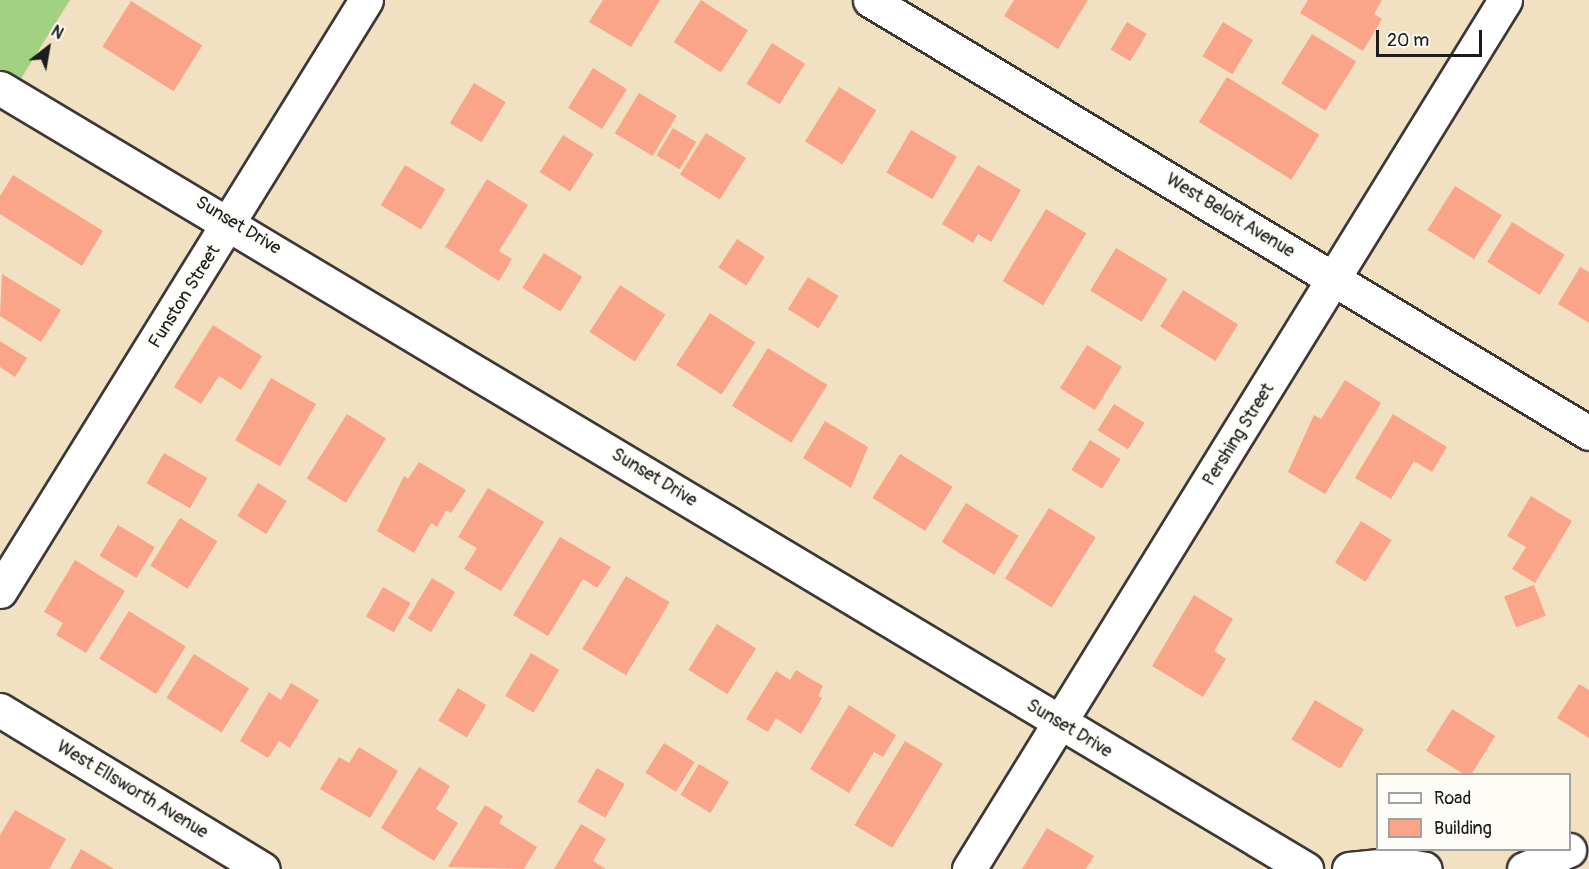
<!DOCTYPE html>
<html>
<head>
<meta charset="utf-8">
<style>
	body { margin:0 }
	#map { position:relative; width:1589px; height:869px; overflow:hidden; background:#f2e0c2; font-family:Pangolin,sans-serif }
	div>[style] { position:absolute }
	.green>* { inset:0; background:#a2d281 }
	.building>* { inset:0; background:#faa48a; transform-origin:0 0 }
	.roads { filter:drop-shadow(2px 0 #3c3935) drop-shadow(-2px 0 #3c3935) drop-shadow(0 2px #3c3935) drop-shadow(0 -2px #3c3935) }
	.minor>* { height:33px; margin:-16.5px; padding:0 16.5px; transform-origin:16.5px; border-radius:16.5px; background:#fff }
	span { translate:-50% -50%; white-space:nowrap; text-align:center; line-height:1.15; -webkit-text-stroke:4.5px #fdfcf7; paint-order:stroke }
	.street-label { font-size:18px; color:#1c1c1c }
	.legend { position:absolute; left:1376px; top:773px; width:195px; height:78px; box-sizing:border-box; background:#fdfcf7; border:2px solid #a3a29f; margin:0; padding:8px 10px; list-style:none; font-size:18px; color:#1c1c1c }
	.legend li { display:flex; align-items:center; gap:12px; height:30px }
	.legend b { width:30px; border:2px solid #a3a29f }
	.north { position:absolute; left:18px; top:18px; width:60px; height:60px; -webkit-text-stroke:4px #fdfcf7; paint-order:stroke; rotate:31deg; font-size:16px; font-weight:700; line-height:24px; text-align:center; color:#1c1c1c }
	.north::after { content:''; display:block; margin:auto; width:21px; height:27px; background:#1c1c1c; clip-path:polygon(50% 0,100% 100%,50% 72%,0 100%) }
	.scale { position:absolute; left:1376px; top:30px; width:106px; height:27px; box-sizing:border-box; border:3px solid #1c1c1c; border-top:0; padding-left:8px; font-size:18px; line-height:21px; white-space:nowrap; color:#1c1c1c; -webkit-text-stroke:4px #fdfcf7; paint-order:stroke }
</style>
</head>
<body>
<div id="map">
	<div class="green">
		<i style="clip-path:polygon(0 0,70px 0,0 112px)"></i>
	</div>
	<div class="building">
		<i style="clip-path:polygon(603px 0,660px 0,631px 47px,589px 22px)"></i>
		<i style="left:701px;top:0;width:56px;height:50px;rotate:33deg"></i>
		<i style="clip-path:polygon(1014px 0,1088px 0,1058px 49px,1004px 16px)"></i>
		<i style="clip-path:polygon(1308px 0,1382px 0,1374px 14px,1382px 19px,1363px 51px,1300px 13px)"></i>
		<i style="left:131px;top:1px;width:84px;height:54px;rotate:32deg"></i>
		<i style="left:1127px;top:22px;width:23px;height:32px;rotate:31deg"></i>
		<i style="left:1223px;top:22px;width:35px;height:40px;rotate:31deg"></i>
		<i style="left:1312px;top:34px;width:52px;height:58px;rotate:32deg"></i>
		<i style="left:772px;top:43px;width:39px;height:48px;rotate:32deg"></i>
		<i style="left:593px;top:68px;width:40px;height:47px;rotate:32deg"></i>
		<i style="left:1227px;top:77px;width:109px;height:53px;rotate:32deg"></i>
		<i style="left:474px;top:83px;width:37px;height:47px;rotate:31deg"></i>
		<i style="left:839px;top:87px;width:44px;height:64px;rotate:32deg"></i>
		<i style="left:639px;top:93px;width:44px;height:47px;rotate:31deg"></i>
		<i style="left:673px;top:128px;width:27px;height:32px;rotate:31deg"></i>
		<i style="left:911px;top:130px;width:53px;height:49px;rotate:30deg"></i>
		<i style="left:706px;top:133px;width:47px;height:49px;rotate:32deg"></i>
		<i style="left:563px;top:135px;width:36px;height:44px;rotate:32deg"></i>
		<i style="left:405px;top:165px;width:47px;height:47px;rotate:31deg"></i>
		<i style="clip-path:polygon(978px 165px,1021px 190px,991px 242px,978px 234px,973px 243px,942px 224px)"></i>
		<i style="clip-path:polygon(13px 175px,103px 231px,82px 266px,0 214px,0 196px)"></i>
		<i style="clip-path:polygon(487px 179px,528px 205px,499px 251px,512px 259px,499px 281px,445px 247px)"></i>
		<i style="left:1455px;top:186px;width:55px;height:52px;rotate:32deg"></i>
		<i style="left:1046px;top:209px;width:47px;height:84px;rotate:31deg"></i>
		<i style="left:1512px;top:222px;width:62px;height:47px;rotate:32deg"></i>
		<i style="left:737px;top:239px;width:33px;height:34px;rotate:33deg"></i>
		<i style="left:1116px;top:248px;width:60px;height:50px;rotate:31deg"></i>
		<i style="left:544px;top:253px;width:45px;height:41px;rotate:32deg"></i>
		<i style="clip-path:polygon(1580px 267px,1589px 272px,1589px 323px,1558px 304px)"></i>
		<i style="clip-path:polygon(2px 274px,61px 310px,41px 342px,0 316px)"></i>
		<i style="left:808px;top:277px;width:36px;height:38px;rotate:32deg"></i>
		<i style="left:620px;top:285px;width:54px;height:56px;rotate:33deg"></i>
		<i style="left:1183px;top:290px;width:65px;height:43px;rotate:32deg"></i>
		<i style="left:710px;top:313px;width:54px;height:62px;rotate:33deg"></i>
		<i style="clip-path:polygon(213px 325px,262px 356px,241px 390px,219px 376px,201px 404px,174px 387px)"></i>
		<i style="clip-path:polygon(0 341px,27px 358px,15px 377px,0 367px)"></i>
		<i style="left:1087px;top:345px;width:41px;height:51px;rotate:32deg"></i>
		<i style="left:768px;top:348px;width:70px;height:68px;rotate:32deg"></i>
		<i style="left:271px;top:378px;width:52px;height:72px;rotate:30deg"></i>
		<i style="clip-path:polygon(1345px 380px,1381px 403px,1325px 494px,1288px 472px,1314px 415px,1321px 419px)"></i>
		<i style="left:1114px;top:404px;width:36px;height:31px;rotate:32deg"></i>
		<i style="left:347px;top:414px;width:46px;height:76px;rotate:32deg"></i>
		<i style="clip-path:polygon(1393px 414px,1447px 447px,1432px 472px,1414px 461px,1391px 499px,1355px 478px)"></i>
		<i style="clip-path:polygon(825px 421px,868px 447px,851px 488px,803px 458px)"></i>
		<i style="left:1090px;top:440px;width:36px;height:35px;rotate:32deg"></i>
		<i style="left:164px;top:453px;width:50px;height:35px;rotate:30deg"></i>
		<i style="left:900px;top:454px;width:62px;height:52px;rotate:32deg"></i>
		<i style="clip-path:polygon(419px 462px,466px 490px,451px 513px,446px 510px,437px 527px,431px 523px,414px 553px,377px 531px,404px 476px,408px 479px)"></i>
		<i style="left:258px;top:483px;width:34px;height:39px;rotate:32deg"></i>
		<i style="clip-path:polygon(488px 488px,544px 522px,501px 591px,464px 569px,477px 548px,458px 537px)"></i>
		<i style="clip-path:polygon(1531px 496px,1572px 521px,1535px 583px,1512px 569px,1526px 547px,1507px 536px)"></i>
		<i style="left:966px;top:503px;width:62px;height:46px;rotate:32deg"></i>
		<i style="left:1049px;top:508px;width:55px;height:83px;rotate:32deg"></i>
		<i style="left:180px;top:518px;width:44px;height:56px;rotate:32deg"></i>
		<i style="left:1361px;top:521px;width:36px;height:49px;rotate:32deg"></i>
		<i style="left:118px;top:525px;width:43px;height:36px;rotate:31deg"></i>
		<i style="clip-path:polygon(560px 537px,611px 567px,597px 588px,583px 579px,548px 636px,513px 615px)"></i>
		<i style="clip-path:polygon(75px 560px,125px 591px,86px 653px,56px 635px,63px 623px,44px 612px)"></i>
		<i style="left:626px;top:576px;width:51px;height:85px;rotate:31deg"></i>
		<i style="left:432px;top:578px;width:27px;height:47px;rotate:31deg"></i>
		<i style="left:1534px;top:585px;width:33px;height:32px;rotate:69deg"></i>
		<i style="left:383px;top:587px;width:32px;height:34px;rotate:30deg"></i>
		<i style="clip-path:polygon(1194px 595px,1233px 619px,1214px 651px,1226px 659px,1203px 697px,1152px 666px)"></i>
		<i style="left:129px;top:611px;width:67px;height:56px;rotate:32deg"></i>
		<i style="left:717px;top:624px;width:46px;height:54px;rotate:32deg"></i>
		<i style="left:531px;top:653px;width:33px;height:50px;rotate:31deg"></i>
		<i style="left:194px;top:654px;width:65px;height:52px;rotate:32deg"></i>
		<i style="clip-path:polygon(796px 670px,823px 686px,818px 696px,822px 698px,801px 734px,776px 718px,768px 732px,746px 719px,776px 671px,790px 680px)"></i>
		<i style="clip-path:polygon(291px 683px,319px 700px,290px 748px,279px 741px,268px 758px,240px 741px,269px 692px,281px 700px)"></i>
		<i style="clip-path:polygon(1579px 684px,1589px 690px,1589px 738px,1557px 718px)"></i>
		<i style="left:458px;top:688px;width:33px;height:38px;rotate:31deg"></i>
		<i style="left:1315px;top:700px;width:57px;height:46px;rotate:31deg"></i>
		<i style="clip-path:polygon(849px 705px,896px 735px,883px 757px,874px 752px,849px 793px,810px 769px)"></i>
		<i style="left:1452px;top:709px;width:51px;height:49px;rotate:32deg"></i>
		<i style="left:905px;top:741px;width:44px;height:98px;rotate:31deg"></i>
		<i style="left:664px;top:743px;width:36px;height:35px;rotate:32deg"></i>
		<i style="clip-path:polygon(359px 747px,398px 771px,370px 818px,320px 789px,339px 757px,349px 763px)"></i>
		<i style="left:699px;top:764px;width:35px;height:36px;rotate:31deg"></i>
		<i style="clip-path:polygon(419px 767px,450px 786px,436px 809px,458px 823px,434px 861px,381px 828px)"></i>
		<i style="left:597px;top:768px;width:32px;height:39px;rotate:30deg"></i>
		<i style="clip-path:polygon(485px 805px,503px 816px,499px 823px,537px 847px,524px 869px,448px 867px)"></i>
		<i style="clip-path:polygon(15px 810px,66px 839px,49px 869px,0 869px,0 835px)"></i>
		<i style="clip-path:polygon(581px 824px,606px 839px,593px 861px,606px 869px,554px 869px)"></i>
		<i style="clip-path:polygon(1047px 828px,1094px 856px,1086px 869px,1022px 869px)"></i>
		<i style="clip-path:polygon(81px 849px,114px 869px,70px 869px)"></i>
	</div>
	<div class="roads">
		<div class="minor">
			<i style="left:870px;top:0;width:839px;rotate:31.06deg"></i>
			<i style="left:0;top:88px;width:1522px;rotate:30.88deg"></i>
			<i style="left:0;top:591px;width:695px;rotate:-58.23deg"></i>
			<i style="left:0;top:710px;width:307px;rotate:31.2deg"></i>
			<i style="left:969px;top:869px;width:1021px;rotate:-58.33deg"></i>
			<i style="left:1349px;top:869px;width:48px;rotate:-5.9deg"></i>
			<i style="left:1397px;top:864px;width:28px;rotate:10deg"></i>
			<i style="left:1524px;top:869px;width:49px;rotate:-22.9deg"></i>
		</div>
	</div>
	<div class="street-label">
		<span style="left:1230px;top:216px;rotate:31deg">West Beloit Avenue</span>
		<span style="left:238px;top:226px;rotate:31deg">Sunset Drive</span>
		<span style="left:185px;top:297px;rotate:-58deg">Funston Street</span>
		<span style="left:1239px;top:435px;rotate:-58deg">Pershing Street</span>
		<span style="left:654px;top:478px;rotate:31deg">Sunset Drive</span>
		<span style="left:1069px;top:729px;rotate:31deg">Sunset Drive</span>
		<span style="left:132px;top:790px;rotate:31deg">West Ellsworth Avenue</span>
	</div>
	<ul class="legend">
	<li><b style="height:8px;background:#fff"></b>Road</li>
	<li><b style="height:16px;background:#faa48a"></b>Building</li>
	</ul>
	<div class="north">N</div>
	<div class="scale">20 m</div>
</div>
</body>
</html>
